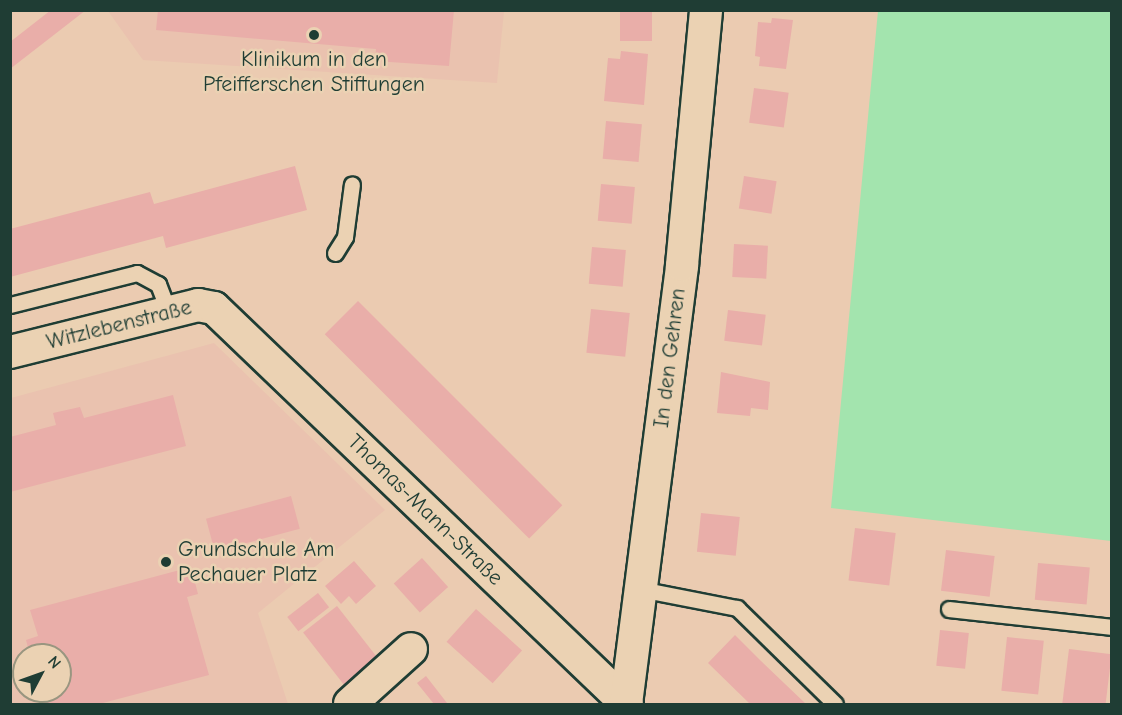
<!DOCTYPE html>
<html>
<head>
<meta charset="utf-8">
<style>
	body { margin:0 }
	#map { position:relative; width:1122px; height:715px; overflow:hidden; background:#ebcbb1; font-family:"Comic Neue",sans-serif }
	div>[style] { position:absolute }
	.built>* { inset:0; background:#eac2af }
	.green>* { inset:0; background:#a3e4ae }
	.building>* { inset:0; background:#e9aea9; transform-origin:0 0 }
	.roads { filter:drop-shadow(2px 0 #1f3d34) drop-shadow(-2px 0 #1f3d34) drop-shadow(0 2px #1f3d34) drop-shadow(0 -2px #1f3d34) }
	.lane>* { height:15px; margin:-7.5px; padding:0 7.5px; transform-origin:7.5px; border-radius:7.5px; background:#ebd2b3 }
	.street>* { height:32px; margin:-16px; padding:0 16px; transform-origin:16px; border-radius:16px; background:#ebd2b3 }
	.dots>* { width:16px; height:16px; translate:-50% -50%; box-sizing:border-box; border:3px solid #ebd2b3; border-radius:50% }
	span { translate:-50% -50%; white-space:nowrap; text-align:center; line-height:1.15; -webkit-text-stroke:5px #ebd2b3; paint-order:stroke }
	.poi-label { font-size:22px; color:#1f3d34 }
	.left { translate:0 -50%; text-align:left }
	.street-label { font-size:22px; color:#1f3d34 }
	.frame { position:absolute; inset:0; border:12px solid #1f3d34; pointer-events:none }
	.north { position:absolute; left:12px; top:643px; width:60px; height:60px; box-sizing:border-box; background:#ebd2b3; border:2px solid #999680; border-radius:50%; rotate:49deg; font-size:16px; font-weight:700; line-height:24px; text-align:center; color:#1f3d34 }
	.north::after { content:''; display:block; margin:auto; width:21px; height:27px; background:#1f3d34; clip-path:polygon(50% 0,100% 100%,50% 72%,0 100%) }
</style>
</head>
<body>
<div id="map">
	<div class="built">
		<i style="clip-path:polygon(108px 11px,504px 11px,497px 83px,143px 60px)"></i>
		<i style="clip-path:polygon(evenodd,214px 343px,385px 510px,258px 613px,288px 704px,11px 704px,11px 398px,214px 343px,24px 655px,60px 655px,60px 691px,24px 691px,24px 655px)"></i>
	</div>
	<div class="green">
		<i style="clip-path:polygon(878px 11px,1111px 11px,1111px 541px,831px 508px)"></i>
	</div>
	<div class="building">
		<i style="clip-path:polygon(51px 10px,86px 10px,10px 69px,10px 42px)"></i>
		<i style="clip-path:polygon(158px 10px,454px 10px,449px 66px,375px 61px,376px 49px,156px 30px)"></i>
		<i style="left:620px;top:10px;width:32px;height:31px"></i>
		<i style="clip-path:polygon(772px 18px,793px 20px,786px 69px,759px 66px,760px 57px,755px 56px,758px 22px,771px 23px)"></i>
		<i style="clip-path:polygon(621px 51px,648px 54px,644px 105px,604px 101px,608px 58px,620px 59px)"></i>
		<i style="left:754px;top:88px;width:35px;height:35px;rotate:8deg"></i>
		<i style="left:606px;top:121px;width:36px;height:38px;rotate:5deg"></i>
		<i style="clip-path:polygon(295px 166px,307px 210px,166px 248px,163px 236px,10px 277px,10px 229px,150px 192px,154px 204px)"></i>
		<i style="left:744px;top:176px;width:33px;height:33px;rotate:9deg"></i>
		<i style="left:601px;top:184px;width:34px;height:37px;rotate:5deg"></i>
		<i style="left:734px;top:244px;width:34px;height:33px;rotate:3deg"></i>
		<i style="left:592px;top:247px;width:34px;height:37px;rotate:5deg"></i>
		<i style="left:358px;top:301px;width:289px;height:47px;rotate:45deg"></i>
		<i style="left:591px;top:309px;width:39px;height:44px;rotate:6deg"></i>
		<i style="left:728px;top:310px;width:38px;height:31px;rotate:7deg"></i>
		<i style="clip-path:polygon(721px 372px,770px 382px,768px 410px,751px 408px,750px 416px,717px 413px)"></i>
		<i style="clip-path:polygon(173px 395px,186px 446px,10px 492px,10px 437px,56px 425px,53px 413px,80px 407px,84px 418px)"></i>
		<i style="left:291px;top:496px;width:34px;height:88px;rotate:75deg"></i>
		<i style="left:701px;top:513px;width:39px;height:39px;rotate:6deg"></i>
		<i style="left:855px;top:528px;width:41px;height:53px;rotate:7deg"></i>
		<i style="left:946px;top:550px;width:49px;height:41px;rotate:7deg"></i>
		<i style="left:422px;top:558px;width:39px;height:38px;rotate:48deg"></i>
		<i style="clip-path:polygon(354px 561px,376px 586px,356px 604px,349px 596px,341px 604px,325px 586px)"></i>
		<i style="left:1038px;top:563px;width:52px;height:37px;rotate:5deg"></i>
		<i style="clip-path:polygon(191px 567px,198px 594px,187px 597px,209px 675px,99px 704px,44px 704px,40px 691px,60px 691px,60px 655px,30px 655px,26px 640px,38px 636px,30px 610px)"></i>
		<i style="left:318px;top:593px;width:18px;height:39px;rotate:52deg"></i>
		<i style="left:337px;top:606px;width:66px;height:43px;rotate:52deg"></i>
		<i style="left:476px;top:609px;width:62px;height:44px;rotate:42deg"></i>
		<i style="left:940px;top:630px;width:29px;height:36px;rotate:6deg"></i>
		<i style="clip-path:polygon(735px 635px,761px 661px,806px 704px,750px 704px,708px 663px)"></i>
		<i style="left:1007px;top:637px;width:37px;height:54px;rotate:6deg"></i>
		<i style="left:1069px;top:649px;width:43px;height:55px;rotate:7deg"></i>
		<i style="clip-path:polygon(426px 676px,447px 703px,445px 704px,434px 704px,417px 683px)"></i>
	</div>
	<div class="roads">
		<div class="lane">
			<i style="left:335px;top:253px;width:19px;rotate:-58deg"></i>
			<i style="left:345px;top:237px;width:53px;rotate:-82.5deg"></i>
			<i style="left:10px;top:305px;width:131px;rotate:-14.1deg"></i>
			<i style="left:137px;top:273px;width:24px;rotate:28deg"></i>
			<i style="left:158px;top:284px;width:30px;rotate:69deg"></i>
			<i style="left:640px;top:589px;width:99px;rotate:11.1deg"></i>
			<i style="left:737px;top:608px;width:137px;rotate:44.4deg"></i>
			<i style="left:949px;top:609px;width:164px;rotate:6.3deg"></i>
		</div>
		<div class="street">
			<i style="left:10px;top:352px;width:194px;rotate:-14deg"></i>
			<i style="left:198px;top:305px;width:16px;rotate:11deg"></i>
			<i style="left:214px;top:308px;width:572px;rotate:43.8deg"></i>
			<i style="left:350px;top:704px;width:82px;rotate:-42deg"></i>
			<i style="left:626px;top:704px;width:443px;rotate:-82.7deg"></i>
			<i style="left:682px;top:265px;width:256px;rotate:-84.6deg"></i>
		</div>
	</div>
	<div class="dots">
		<i style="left:314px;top:35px;background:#1f3d34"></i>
		<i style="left:166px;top:562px;background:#1f3d34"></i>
	</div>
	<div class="poi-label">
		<span style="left:314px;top:72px">Klinikum in den<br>Pfeifferschen Stiftungen</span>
		<span class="left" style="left:178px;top:562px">Grundschule Am<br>Pechauer Platz</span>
	</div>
	<div class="street-label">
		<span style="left:119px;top:325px;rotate:-14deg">Witzlebenstraße</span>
		<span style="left:670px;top:358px;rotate:-83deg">In den Gehren</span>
		<span style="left:425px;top:510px;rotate:44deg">Thomas-Mann-Straße</span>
	</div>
	<div class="frame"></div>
	<div class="north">N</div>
</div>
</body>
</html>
